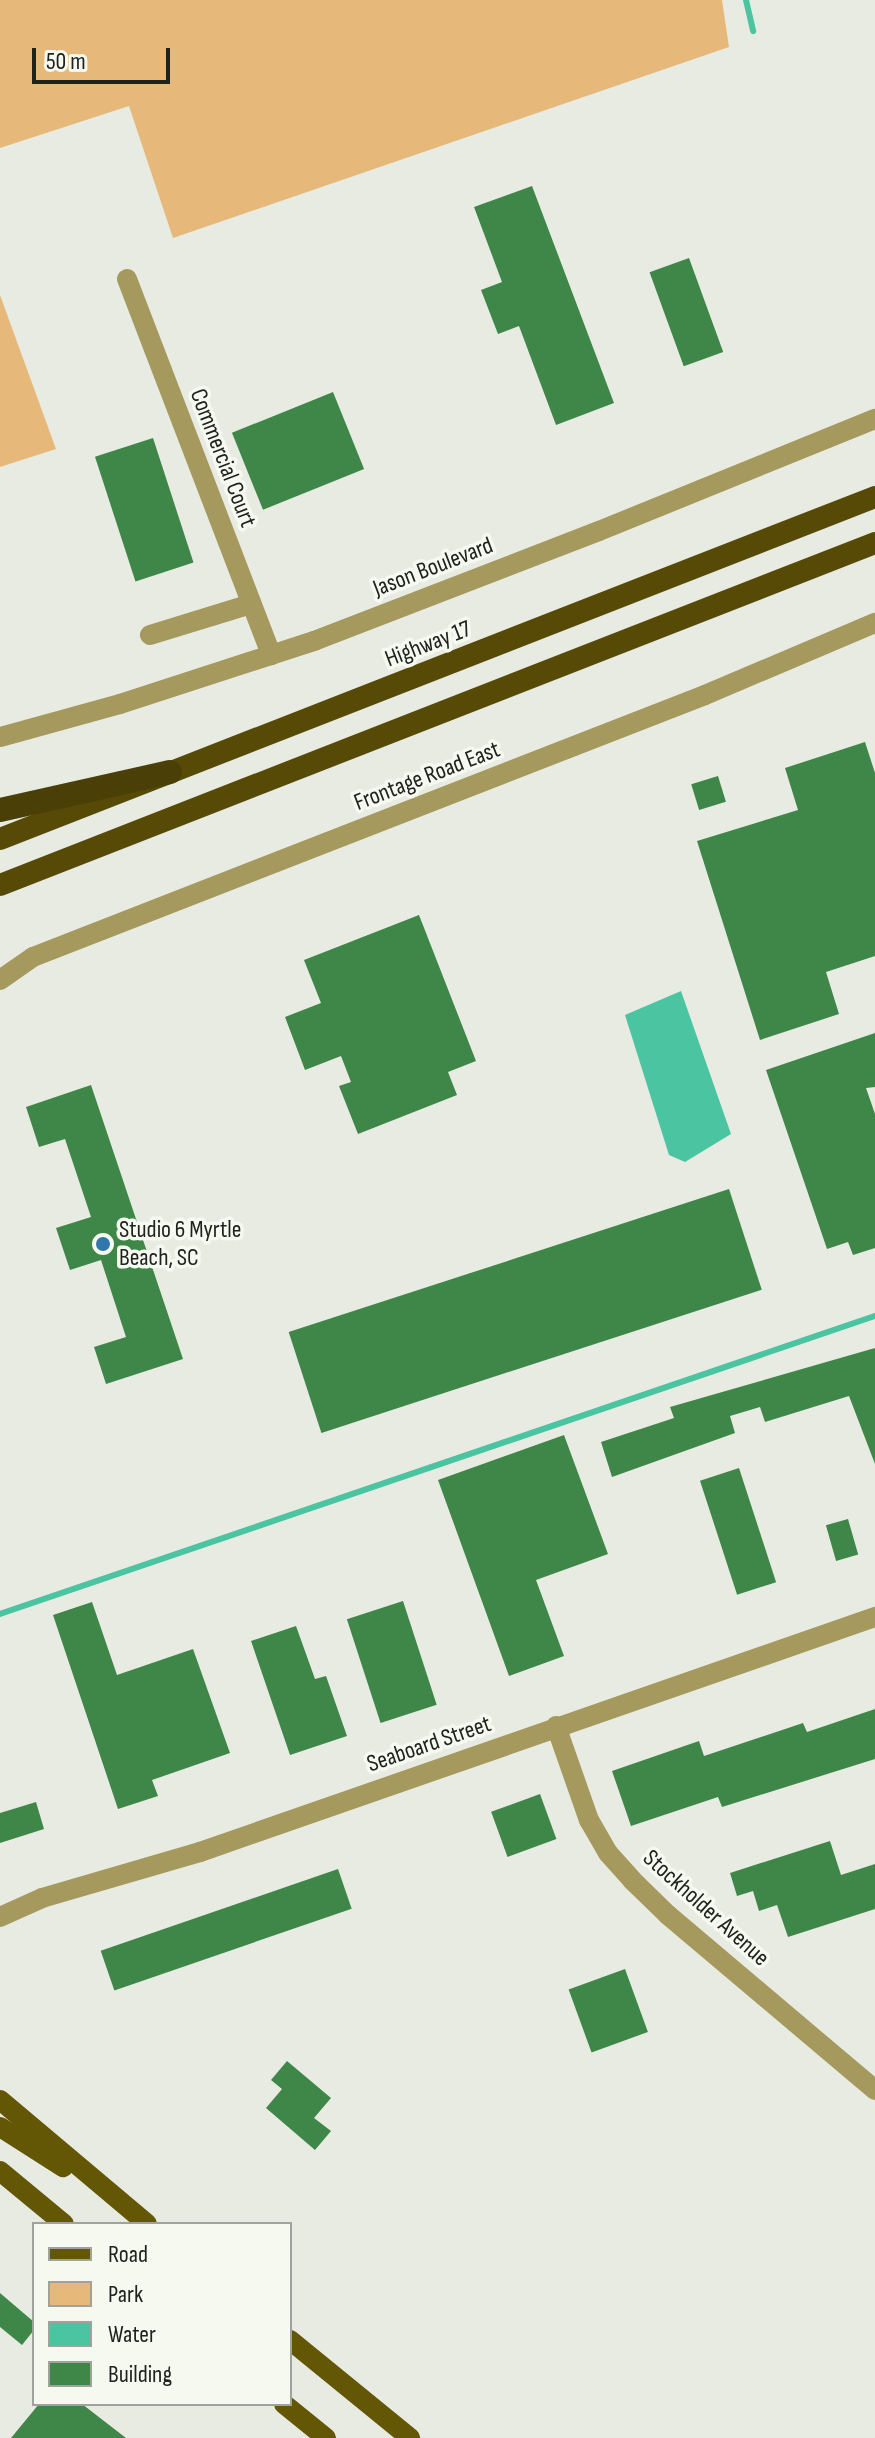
<!DOCTYPE html>
<html>
<head>
<meta charset="utf-8">
<style>
	body { margin:0 }
	#map { position:relative; width:875px; height:2438px; overflow:hidden; background:#e8ebe2; font-family:"Sofia Sans Condensed",sans-serif }
	div>[style] { position:absolute }
	.green>* { inset:0; background:#e6b97b }
	.water>* { inset:0; background:#4bc4a2 }
	.stream>* { height:6px; margin:-3px; padding:0 3px; transform-origin:3px; border-radius:3px; background:#4bc4a2 }
	.building>* { inset:0; background:#3e8749; transform-origin:0 0 }
	.minor>* { height:20px; margin:-10px; padding:0 10px; transform-origin:10px; border-radius:10px; background:#a5995d }
	.tertiary>* { height:20px; margin:-10px; padding:0 10px; transform-origin:10px; border-radius:10px; background:#a5995d }
	.primary>* { height:20px; margin:-10px; padding:0 10px; transform-origin:10px; border-radius:10px; background:#635605 }
	.trunk>* { height:22px; margin:-11px; padding:0 11px; transform-origin:11px; border-radius:11px; background:#564a06 }
	.motorway>* { height:24px; margin:-12px; padding:0 12px; transform-origin:12px; border-radius:12px; background:#493f07 }
	.dots>* { width:22px; height:22px; translate:-50% -50%; box-sizing:border-box; border:4px solid #f5f9ef; border-radius:50% }
	span { translate:-50% -50%; white-space:nowrap; text-align:center; line-height:1.15; -webkit-text-stroke:7px #f5f9ef; paint-order:stroke }
	.street-label { font-size:24px; color:#21221f }
	.poi-label { font-size:24px; color:#21221f }
	.left { translate:0 -50%; text-align:left }
	.legend { position:absolute; left:32px; top:2222px; width:260px; height:184px; box-sizing:border-box; background:#f5f9ef; border:2px solid #a0a39c; margin:0; padding:10px 14px; list-style:none; font-size:24px; color:#21221f }
	.legend li { display:flex; align-items:center; gap:16px; height:40px }
	.legend b { width:40px; border:2px solid #a0a39c }
	.scale { position:absolute; left:32px; top:48px; width:138px; height:36px; box-sizing:border-box; border:4px solid #21221f; border-top:0; padding-left:10px; font-size:24px; line-height:28px; white-space:nowrap; color:#21221f; -webkit-text-stroke:6px #f5f9ef; paint-order:stroke }
</style>
</head>
<body>
<div id="map">
	<div class="green">
		<i style="clip-path:polygon(0 0,722px 0,729px 47px,173px 238px,129px 106px,0 148px)"></i>
		<i style="clip-path:polygon(0 295px,56px 449px,0 467px)"></i>
	</div>
	<div class="water">
		<i style="clip-path:polygon(681px 991px,731px 1134px,685px 1162px,669px 1155px,625px 1015px)"></i>
	</div>
	<div class="stream">
		<i style="left:746px;top:0;width:32px;rotate:77deg"></i>
		<i style="left:0;top:1614px;width:924px;rotate:-18.81deg"></i>
	</div>
	<div class="building">
		<i style="clip-path:polygon(532px 186px,614px 403px,556px 425px,519px 326px,498px 334px,481px 290px,502px 282px,474px 207px)"></i>
		<i style="left:689px;top:258px;width:100px;height:42px;rotate:70deg"></i>
		<i style="left:333px;top:392px;width:83px;height:109px;rotate:68deg"></i>
		<i style="left:153px;top:438px;width:131px;height:61px;rotate:72deg"></i>
		<i style="clip-path:polygon(865px 742px,875px 773px,875px 956px,826px 972px,839px 1014px,760px 1040px,697px 841px,798px 810px,785px 768px)"></i>
		<i style="left:718px;top:776px;width:27px;height:28px;rotate:73deg"></i>
		<i style="clip-path:polygon(419px 915px,476px 1061px,448px 1072px,457px 1095px,358px 1134px,339px 1086px,351px 1082px,341px 1056px,305px 1070px,285px 1017px,321px 1003px,304px 960px)"></i>
		<i style="clip-path:polygon(875px 1033px,875px 1087px,866px 1088px,875px 1114px,875px 1248px,853px 1255px,848px 1242px,827px 1249px,766px 1070px)"></i>
		<i style="clip-path:polygon(91px 1085px,183px 1359px,106px 1384px,94px 1347px,126px 1337px,101px 1260px,70px 1270px,56px 1228px,91px 1217px,65px 1139px,39px 1147px,26px 1107px)"></i>
		<i style="left:729px;top:1189px;width:106px;height:463px;rotate:72deg"></i>
		<i style="clip-path:polygon(875px 1348px,875px 1464px,849px 1396px,765px 1422px,760px 1407px,730px 1416px,735px 1433px,612px 1477px,601px 1442px,674px 1418px,670px 1407px)"></i>
		<i style="clip-path:polygon(564px 1435px,608px 1554px,536px 1580px,564px 1656px,509px 1676px,438px 1480px)"></i>
		<i style="left:739px;top:1468px;width:120px;height:41px;rotate:72deg"></i>
		<i style="left:848px;top:1519px;width:37px;height:23px;rotate:74deg"></i>
		<i style="left:403px;top:1601px;width:109px;height:59px;rotate:72deg"></i>
		<i style="clip-path:polygon(92px 1602px,117px 1675px,193px 1649px,230px 1753px,152px 1780px,158px 1796px,118px 1809px,53px 1615px)"></i>
		<i style="clip-path:polygon(296px 1626px,315px 1679px,326px 1676px,347px 1736px,290px 1755px,251px 1641px)"></i>
		<i style="clip-path:polygon(875px 1709px,875px 1759px,722px 1807px,718px 1797px,631px 1826px,612px 1771px,699px 1741px,704px 1756px,803px 1723px,807px 1732px)"></i>
		<i style="left:540px;top:1794px;width:48px;height:52px;rotate:70deg"></i>
		<i style="clip-path:polygon(36px 1802px,44px 1829px,0 1843px,0 1813px)"></i>
		<i style="clip-path:polygon(830px 1841px,841px 1875px,875px 1864px,875px 1909px,788px 1937px,777px 1905px,759px 1911px,753px 1891px,737px 1896px,730px 1873px)"></i>
		<i style="left:338px;top:1869px;width:42px;height:251px;rotate:71deg"></i>
		<i style="left:625px;top:1969px;width:67px;height:60px;rotate:70deg"></i>
		<i style="clip-path:polygon(287px 2061px,331px 2098px,314px 2118px,331px 2131px,315px 2150px,266px 2108px,282px 2089px,271px 2080px)"></i>
		<i style="clip-path:polygon(0 2293px,34px 2322px,34px 2330px,22px 2345px,0 2327px)"></i>
		<i style="clip-path:polygon(39px 2404px,82px 2404px,126px 2438px,11px 2438px)"></i>
	</div>
	<div class="minor">
		<i style="left:127px;top:279px;width:403px;rotate:69deg"></i>
		<i style="left:150px;top:635px;width:106px;rotate:-17.1deg"></i>
		<i style="left:0;top:737px;width:124px;rotate:-15.4deg"></i>
		<i style="left:120px;top:704px;width:204px;rotate:-18deg"></i>
		<i style="left:314px;top:641px;width:305px;rotate:-21.1deg"></i>
		<i style="left:599px;top:531px;width:298px;rotate:-22.1deg"></i>
		<i style="left:0;top:980px;width:40px;rotate:-34.9deg"></i>
		<i style="left:33px;top:957px;width:721px;rotate:-21.3deg"></i>
		<i style="left:705px;top:695px;width:185px;rotate:-23deg"></i>
		<i style="left:556px;top:1726px;width:100px;rotate:70.7deg"></i>
		<i style="left:589px;top:1820px;width:38px;rotate:60deg"></i>
		<i style="left:608px;top:1853px;width:36px;rotate:48deg"></i>
		<i style="left:632px;top:1880px;width:50px;rotate:44.2deg"></i>
		<i style="left:668px;top:1915px;width:271px;rotate:40.2deg"></i>
	</div>
	<div class="tertiary">
		<i style="left:0;top:1917px;width:46px;rotate:-24.3deg"></i>
		<i style="left:42px;top:1898px;width:165px;rotate:-16.2deg"></i>
		<i style="left:200px;top:1852px;width:715px;rotate:-19.2deg"></i>
	</div>
	<div class="primary">
		<i style="left:0;top:2100px;width:192px;rotate:40.1deg"></i>
		<i style="left:0;top:2127px;width:75px;rotate:32.4deg"></i>
		<i style="left:0;top:2171px;width:83px;rotate:39.6deg"></i>
		<i style="left:290px;top:2340px;width:155px;rotate:39.2deg"></i>
		<i style="left:284px;top:2404px;width:54px;rotate:39deg"></i>
	</div>
	<div class="trunk">
		<i style="left:0;top:839px;width:939px;rotate:-21.35deg"></i>
		<i style="left:0;top:885px;width:939px;rotate:-21.35deg"></i>
	</div>
	<div class="motorway">
		<i style="left:0;top:810px;width:174px;rotate:-12.6deg"></i>
	</div>
	<div class="dots">
		<i style="left:103px;top:1244px;background:#3077ac"></i>
	</div>
	<div class="street-label">
		<span style="left:223px;top:458px;rotate:69deg">Commercial Court</span>
		<span style="left:433px;top:567px;rotate:-21deg">Jason Boulevard</span>
		<span style="left:428px;top:644px;rotate:-21deg">Highway 17</span>
		<span style="left:427px;top:776px;rotate:-21deg">Frontage Road East</span>
		<span style="left:429px;top:1744px;rotate:-19deg">Seaboard Street</span>
		<span style="left:706px;top:1908px;rotate:42deg">Stockholder Avenue</span>
	</div>
	<div class="poi-label">
		<span class="left" style="left:119px;top:1244px">Studio 6 Myrtle<br>Beach, SC</span>
	</div>
	<ul class="legend">
	<li><b style="height:10px;background:#635605"></b>Road</li>
	<li><b style="height:22px;background:#e6b97b"></b>Park</li>
	<li><b style="height:22px;background:#4bc4a2"></b>Water</li>
	<li><b style="height:22px;background:#3e8749"></b>Building</li>
	</ul>
	<div class="scale">50 m</div>
</div>
</body>
</html>
